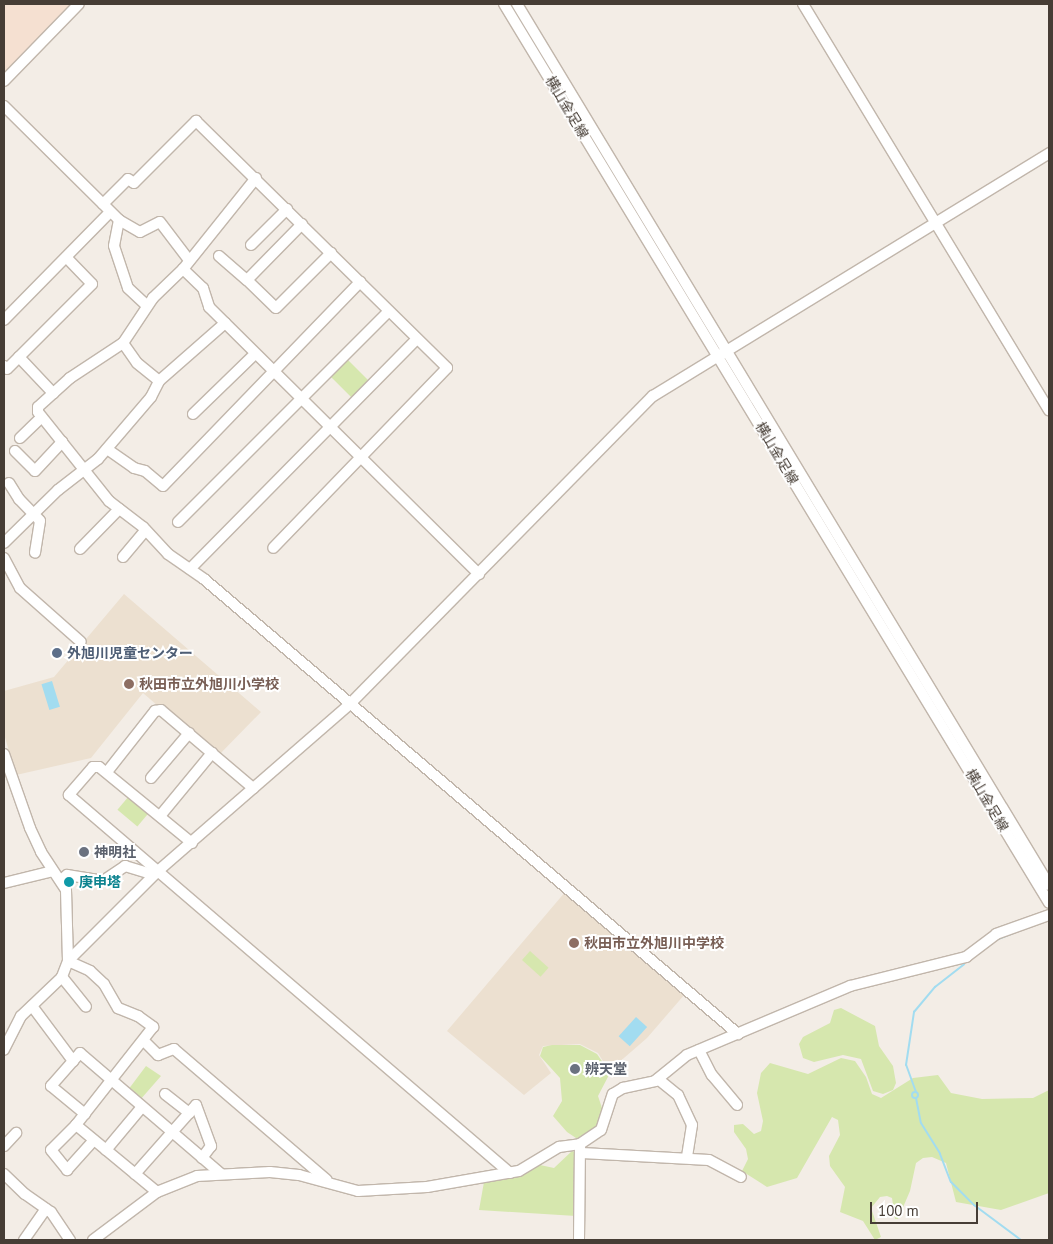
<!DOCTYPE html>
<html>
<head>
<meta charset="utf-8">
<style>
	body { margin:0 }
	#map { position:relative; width:1053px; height:1244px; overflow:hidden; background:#f3ede6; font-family:"PT Sans","Noto Sans JP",sans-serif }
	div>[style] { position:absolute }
	.commercial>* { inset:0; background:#f5e0d1 }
	.education>* { inset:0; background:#ece0d0 }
	.green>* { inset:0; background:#d6e7ae; transform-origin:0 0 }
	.water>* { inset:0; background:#a2dcf0; transform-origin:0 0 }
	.stream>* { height:2px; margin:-1px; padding:0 1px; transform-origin:1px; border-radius:1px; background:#a2dcf0 }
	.stream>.ring { margin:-1px; padding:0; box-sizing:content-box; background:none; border:2px solid #a2dcf0; border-radius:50% }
	.roads { filter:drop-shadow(1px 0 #c1b6ab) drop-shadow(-1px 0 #c1b6ab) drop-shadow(0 1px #c1b6ab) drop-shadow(0 -1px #c1b6ab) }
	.minor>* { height:10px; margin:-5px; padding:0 5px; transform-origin:5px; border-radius:5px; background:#fff }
	.dots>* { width:14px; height:14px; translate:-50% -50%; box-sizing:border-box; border:2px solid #fff; border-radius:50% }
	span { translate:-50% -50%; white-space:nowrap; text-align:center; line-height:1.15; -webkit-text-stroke:4px #fff; paint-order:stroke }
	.street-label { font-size:14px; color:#463d35 }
	.service-label { font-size:14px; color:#4e5e75; font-weight:700 }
	.left { translate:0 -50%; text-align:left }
	.education-label { font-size:14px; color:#785e54; font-weight:700 }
	.worship-label { font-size:14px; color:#5b616d; font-weight:700 }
	.culture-label { font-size:14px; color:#0d838f; font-weight:700 }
	.frame { position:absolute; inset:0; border:5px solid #463d35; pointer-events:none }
	.scale { position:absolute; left:870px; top:1202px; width:108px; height:22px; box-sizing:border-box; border:2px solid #463d35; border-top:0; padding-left:6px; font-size:15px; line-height:18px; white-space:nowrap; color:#463d35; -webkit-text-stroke:4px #fff; paint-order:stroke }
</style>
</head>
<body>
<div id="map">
	<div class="commercial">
		<i style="clip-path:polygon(4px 4px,73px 4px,4px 75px)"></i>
	</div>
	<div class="education">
		<i style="clip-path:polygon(124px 594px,261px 712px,217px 757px,143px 693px,91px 758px,16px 775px,4px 734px,4px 691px,54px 677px)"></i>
		<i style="clip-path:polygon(566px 891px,685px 994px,647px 1038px,609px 1071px,598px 1053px,580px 1044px,543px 1046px,539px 1055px,551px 1073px,524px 1095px,447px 1031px)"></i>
	</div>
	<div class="green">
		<i style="left:346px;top:358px;width:34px;height:24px;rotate:45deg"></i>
		<i style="left:129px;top:796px;width:26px;height:18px;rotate:40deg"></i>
		<i style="left:530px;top:951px;width:25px;height:12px;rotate:42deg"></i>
		<i style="clip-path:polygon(841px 1008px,875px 1026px,879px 1046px,893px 1066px,896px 1083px,893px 1090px,883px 1094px,873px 1091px,861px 1059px,843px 1055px,814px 1062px,803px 1058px,799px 1044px,803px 1037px,830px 1023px,834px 1010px)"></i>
		<i style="clip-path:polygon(552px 1045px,580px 1045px,597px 1054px,610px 1073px,598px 1096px,603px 1111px,598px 1128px,579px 1140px,567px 1132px,553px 1116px,562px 1101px,560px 1078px,540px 1056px,543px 1047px)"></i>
		<i style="clip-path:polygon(841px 1058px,855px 1061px,866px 1077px,872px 1094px,881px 1098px,913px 1078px,938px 1075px,951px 1093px,982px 1099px,1033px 1098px,1049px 1090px,1049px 1193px,1001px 1210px,956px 1202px,946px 1163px,932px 1157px,923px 1158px,916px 1163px,910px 1191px,898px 1219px,895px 1219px,892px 1198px,887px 1196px,880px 1197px,871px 1208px,881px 1237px,875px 1240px,863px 1221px,840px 1212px,845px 1187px,830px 1166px,829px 1156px,840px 1135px,838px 1120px,832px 1117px,797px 1178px,767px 1187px,742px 1171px,748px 1159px,746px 1149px,734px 1132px,734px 1125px,743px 1124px,754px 1134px,761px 1131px,763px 1121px,757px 1093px,761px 1073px,770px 1063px,808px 1074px)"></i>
		<i style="clip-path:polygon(146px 1066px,161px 1076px,140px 1100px,128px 1090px)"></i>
		<i style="clip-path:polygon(572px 1151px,576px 1152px,576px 1216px,479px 1210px,484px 1182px,540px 1165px,554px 1168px)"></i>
	</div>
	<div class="water">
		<i style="left:52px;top:681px;width:27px;height:11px;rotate:73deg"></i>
		<i style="left:636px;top:1017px;width:15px;height:26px;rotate:42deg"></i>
	</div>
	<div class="stream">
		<i style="left:996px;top:940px;width:32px;rotate:-22deg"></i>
		<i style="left:916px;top:1092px;width:29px;rotate:-110deg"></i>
		<i style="left:906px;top:1065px;width:54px;rotate:-81.4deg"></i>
		<i style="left:914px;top:1012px;width:33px;rotate:-50deg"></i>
		<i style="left:935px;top:987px;width:37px;rotate:-38deg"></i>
		<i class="ring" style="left:912px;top:1092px;width:4px;height:4px"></i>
		<i style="left:916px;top:1098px;width:25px;rotate:79deg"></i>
		<i style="left:921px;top:1123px;width:36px;rotate:58deg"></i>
		<i style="left:940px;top:1154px;width:30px;rotate:69deg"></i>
		<i style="left:951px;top:1182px;width:33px;rotate:45deg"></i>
		<i style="left:974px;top:1205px;width:59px;rotate:36.7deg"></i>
	</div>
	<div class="roads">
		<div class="minor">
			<i style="left:504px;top:4px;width:1051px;rotate:58.77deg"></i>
			<i style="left:517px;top:4px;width:1029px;rotate:58.87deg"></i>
			<i style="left:803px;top:4px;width:475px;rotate:58.8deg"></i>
			<i style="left:4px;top:81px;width:107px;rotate:-45.8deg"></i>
			<i style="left:4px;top:106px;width:162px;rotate:44.7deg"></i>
			<i style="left:119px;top:220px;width:26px;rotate:101deg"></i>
			<i style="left:114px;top:246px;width:44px;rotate:71.6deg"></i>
			<i style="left:128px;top:288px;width:26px;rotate:43deg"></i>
			<i style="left:256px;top:178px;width:117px;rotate:128.7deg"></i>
			<i style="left:183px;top:269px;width:42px;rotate:136deg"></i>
			<i style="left:153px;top:298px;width:54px;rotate:123.7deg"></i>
			<i style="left:123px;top:343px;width:64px;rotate:146.6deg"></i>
			<i style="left:70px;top:378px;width:43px;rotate:137.8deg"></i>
			<i style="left:38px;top:407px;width:5px;rotate:90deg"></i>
			<i style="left:38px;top:412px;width:114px;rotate:51.4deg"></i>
			<i style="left:109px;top:501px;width:43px;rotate:37.4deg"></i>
			<i style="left:143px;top:527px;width:37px;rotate:47deg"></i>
			<i style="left:168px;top:554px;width:44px;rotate:34.8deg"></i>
			<i style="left:204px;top:579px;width:702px;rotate:40.43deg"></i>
			<i style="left:103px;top:204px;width:35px;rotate:-45deg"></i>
			<i style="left:128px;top:179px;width:7px;rotate:34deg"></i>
			<i style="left:134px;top:183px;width:88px;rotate:-45deg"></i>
			<i style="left:196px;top:121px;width:352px;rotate:44.5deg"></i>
			<i style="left:447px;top:368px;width:250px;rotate:134deg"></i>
			<i style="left:119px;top:220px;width:24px;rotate:30deg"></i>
			<i style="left:140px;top:232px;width:22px;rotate:-27deg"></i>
			<i style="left:160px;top:222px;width:48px;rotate:52.7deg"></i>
			<i style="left:302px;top:224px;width:78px;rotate:134.5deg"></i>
			<i style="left:247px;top:280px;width:40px;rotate:44deg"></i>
			<i style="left:276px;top:308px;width:78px;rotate:-45deg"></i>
			<i style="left:251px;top:245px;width:51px;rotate:-45deg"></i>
			<i style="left:219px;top:256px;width:37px;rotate:41deg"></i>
			<i style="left:183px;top:269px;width:28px;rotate:44deg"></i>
			<i style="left:203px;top:288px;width:20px;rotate:72deg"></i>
			<i style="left:209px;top:307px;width:380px;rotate:44.7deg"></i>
			<i style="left:4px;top:320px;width:151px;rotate:-45.5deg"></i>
			<i style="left:123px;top:343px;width:24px;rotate:55deg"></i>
			<i style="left:137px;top:363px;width:28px;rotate:39deg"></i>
			<i style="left:19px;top:357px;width:50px;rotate:46.6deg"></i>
			<i style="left:4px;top:366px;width:4px;rotate:45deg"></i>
			<i style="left:7px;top:369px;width:120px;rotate:-45deg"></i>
			<i style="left:92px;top:284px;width:37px;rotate:-134deg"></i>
			<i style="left:193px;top:414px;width:86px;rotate:-44.1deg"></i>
			<i style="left:20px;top:438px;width:30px;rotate:-44deg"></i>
			<i style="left:107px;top:449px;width:33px;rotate:35deg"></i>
			<i style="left:134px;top:468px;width:11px;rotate:15deg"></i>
			<i style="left:145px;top:471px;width:23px;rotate:40deg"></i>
			<i style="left:163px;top:486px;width:284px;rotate:-46deg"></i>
			<i style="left:15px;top:451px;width:28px;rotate:45deg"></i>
			<i style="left:35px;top:471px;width:40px;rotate:-47deg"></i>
			<i style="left:9px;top:483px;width:19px;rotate:58deg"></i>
			<i style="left:19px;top:499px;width:30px;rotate:46deg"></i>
			<i style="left:40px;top:521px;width:32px;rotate:99deg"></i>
			<i style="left:178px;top:522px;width:298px;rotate:-45deg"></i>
			<i style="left:4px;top:543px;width:76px;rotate:-44.5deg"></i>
			<i style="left:58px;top:490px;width:51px;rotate:-37.8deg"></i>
			<i style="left:98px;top:459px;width:82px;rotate:-49.5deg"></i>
			<i style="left:151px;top:397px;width:18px;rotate:-63deg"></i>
			<i style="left:159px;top:381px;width:88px;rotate:-41.3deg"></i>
			<i style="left:80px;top:549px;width:56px;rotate:-45.7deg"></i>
			<i style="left:123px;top:557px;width:35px;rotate:-50deg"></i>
			<i style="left:4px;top:558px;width:34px;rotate:62deg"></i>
			<i style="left:20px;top:588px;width:81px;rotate:41.5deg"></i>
			<i style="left:190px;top:569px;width:323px;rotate:-45.4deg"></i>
			<i style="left:4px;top:754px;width:78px;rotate:70.6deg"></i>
			<i style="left:30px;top:828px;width:26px;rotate:65deg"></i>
			<i style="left:41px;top:852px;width:45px;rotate:56.7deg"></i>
			<i style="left:66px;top:890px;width:71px;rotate:88.4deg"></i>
			<i style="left:68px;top:961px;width:17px;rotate:111deg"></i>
			<i style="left:62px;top:977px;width:57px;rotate:136.4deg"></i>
			<i style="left:21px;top:1016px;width:38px;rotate:117deg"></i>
			<i style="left:107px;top:772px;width:78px;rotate:-51.8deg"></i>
			<i style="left:155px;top:711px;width:6px;rotate:-9deg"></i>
			<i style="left:161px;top:710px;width:121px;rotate:40.3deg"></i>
			<i style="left:151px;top:778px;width:59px;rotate:-49.8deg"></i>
			<i style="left:160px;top:816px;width:82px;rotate:-50.5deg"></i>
			<i style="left:192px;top:843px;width:120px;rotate:-140.7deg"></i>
			<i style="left:99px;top:767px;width:6px;rotate:180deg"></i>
			<i style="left:93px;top:767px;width:37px;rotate:131deg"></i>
			<i style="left:69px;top:795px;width:581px;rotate:40.6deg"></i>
			<i style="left:61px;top:880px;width:8px;rotate:-40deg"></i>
			<i style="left:67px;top:875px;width:36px;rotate:9deg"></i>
			<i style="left:103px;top:881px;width:27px;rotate:-34deg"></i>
			<i style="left:125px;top:866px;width:30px;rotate:17deg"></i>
			<i style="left:4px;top:883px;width:50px;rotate:-13.8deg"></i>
			<i style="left:68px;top:961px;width:127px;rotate:-45deg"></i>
			<i style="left:158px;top:871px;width:254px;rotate:-41deg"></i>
			<i style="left:350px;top:704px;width:432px;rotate:-45.5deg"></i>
			<i style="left:653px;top:396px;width:465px;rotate:-31.5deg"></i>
			<i style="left:68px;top:961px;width:24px;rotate:24deg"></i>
			<i style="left:90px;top:971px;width:19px;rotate:43deg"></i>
			<i style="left:104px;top:984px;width:28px;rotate:60deg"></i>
			<i style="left:118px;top:1008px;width:22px;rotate:22deg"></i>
			<i style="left:138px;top:1016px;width:19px;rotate:36deg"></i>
			<i style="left:153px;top:1027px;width:125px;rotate:128.2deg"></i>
			<i style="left:76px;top:1125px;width:105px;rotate:39.6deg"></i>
			<i style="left:62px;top:977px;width:38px;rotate:51deg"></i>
			<i style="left:32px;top:1006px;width:69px;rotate:53.3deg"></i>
			<i style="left:144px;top:1041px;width:20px;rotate:45deg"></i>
			<i style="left:158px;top:1055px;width:17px;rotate:-21deg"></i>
			<i style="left:174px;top:1049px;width:201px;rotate:40.6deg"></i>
			<i style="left:699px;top:1050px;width:28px;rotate:63deg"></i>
			<i style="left:712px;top:1075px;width:39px;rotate:50deg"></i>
			<i style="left:658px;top:1079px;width:26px;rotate:39deg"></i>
			<i style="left:678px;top:1095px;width:33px;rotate:65deg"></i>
			<i style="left:692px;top:1125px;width:32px;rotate:99deg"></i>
			<i style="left:165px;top:1094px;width:31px;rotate:38deg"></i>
			<i style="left:85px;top:1114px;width:44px;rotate:-140.5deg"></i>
			<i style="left:51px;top:1086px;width:44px;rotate:-48.7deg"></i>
			<i style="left:80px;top:1053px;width:186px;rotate:40.6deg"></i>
			<i style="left:76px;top:1125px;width:35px;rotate:135deg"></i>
			<i style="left:51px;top:1150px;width:26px;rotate:51deg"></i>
			<i style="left:67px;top:1170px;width:40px;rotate:-48deg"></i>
			<i style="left:4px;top:1146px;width:18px;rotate:-47deg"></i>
			<i style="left:106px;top:1150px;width:56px;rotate:-50.1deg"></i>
			<i style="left:582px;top:1153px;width:127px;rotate:3.2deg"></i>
			<i style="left:709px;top:1160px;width:36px;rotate:28deg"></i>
			<i style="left:4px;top:1174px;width:29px;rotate:44deg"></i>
			<i style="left:25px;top:1194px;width:32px;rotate:35deg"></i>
			<i style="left:51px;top:1212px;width:34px;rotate:56deg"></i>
			<i style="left:135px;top:1174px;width:92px;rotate:-48.5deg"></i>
			<i style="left:196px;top:1105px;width:44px;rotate:69.9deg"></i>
			<i style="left:211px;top:1146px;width:15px;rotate:127deg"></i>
			<i style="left:24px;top:1240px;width:38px;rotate:-55deg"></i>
			<i style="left:93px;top:1240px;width:80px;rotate:-36.9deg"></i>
			<i style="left:157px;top:1192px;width:43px;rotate:-21.8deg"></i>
			<i style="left:197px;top:1176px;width:73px;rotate:-3.1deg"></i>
			<i style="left:270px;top:1172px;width:29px;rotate:6deg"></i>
			<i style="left:299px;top:1175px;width:61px;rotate:15.2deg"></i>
			<i style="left:358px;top:1191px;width:69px;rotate:-3.3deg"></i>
			<i style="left:427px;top:1187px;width:93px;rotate:-9.9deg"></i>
			<i style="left:519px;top:1171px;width:47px;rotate:-31deg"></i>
			<i style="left:559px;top:1147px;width:21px;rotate:-8deg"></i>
			<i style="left:579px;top:1240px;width:96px;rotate:-89.4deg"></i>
			<i style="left:580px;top:1144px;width:25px;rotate:-34deg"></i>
			<i style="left:601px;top:1130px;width:38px;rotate:-72deg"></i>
			<i style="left:613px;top:1094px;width:12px;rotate:-31deg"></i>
			<i style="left:623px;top:1088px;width:33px;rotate:-12deg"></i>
			<i style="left:655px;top:1081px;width:41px;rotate:-39.1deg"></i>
			<i style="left:687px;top:1055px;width:177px;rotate:-22.9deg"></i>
			<i style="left:850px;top:986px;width:120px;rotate:-14deg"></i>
			<i style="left:966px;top:957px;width:38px;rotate:-37deg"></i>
			<i style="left:996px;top:934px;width:56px;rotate:-19.7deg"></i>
		</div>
	</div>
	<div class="dots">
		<i style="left:57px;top:653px;background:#5c6f8a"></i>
		<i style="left:129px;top:684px;background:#8d6e63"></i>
		<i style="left:84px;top:852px;background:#6b7280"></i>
		<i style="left:69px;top:882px;background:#0f9aa8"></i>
		<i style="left:574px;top:943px;background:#8d6e63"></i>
		<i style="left:575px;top:1069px;background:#6b7280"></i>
	</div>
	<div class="street-label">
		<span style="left:567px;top:107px;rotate:59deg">横山金足線</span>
		<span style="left:777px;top:453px;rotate:59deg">横山金足線</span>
		<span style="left:987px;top:800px;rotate:59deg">横山金足線</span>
	</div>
	<div class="service-label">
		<span class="left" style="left:67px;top:653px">外旭川児童センター</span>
	</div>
	<div class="education-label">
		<span class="left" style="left:139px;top:684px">秋田市立外旭川小学校</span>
		<span class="left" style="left:584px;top:943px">秋田市立外旭川中学校</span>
	</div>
	<div class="worship-label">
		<span class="left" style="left:94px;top:852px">神明社</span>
		<span class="left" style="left:585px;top:1069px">辨天堂</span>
	</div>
	<div class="culture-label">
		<span class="left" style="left:79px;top:882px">庚申塔</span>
	</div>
	<div class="frame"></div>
	<div class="scale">100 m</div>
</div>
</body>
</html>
